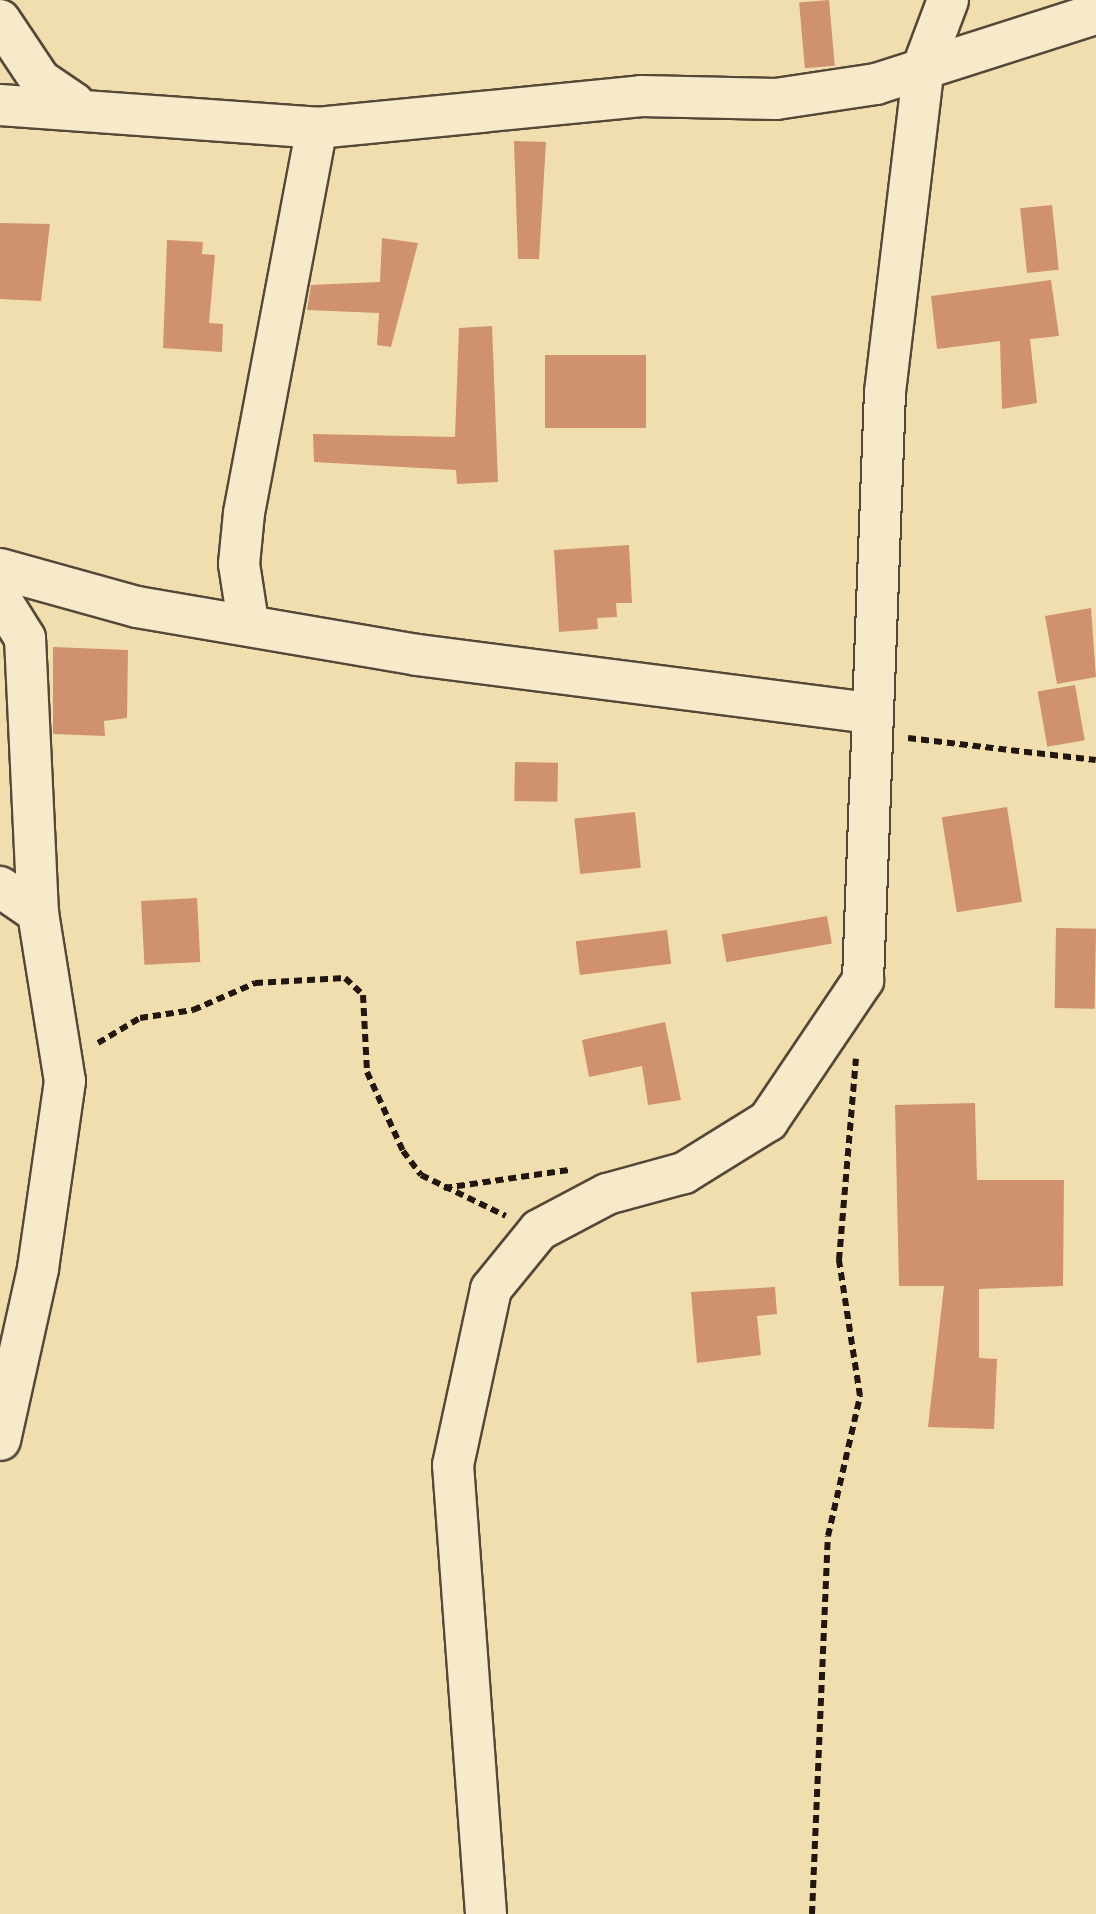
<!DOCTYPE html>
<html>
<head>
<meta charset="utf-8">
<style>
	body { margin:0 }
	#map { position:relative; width:1096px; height:1914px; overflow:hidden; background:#f1deaf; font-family:"Old Standard TT",serif }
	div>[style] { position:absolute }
	.building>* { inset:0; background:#d0916e; transform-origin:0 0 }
	.path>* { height:6px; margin-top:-3px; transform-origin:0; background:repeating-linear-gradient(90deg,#211610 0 8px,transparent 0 13px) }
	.roads { filter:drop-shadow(2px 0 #554838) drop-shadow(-2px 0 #554838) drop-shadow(0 2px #554838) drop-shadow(0 -2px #554838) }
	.minor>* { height:40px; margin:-20px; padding:0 20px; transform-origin:20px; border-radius:20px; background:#f6eacb }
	span { translate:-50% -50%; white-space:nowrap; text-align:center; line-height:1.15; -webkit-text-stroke:9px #f6eacb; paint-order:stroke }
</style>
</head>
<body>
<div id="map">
	<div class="building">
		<i style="left:829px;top:0;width:66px;height:30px;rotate:85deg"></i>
		<i style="clip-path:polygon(514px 141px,546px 142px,539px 259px,518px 259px)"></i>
		<i style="left:1052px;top:205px;width:65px;height:32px;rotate:84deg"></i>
		<i style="clip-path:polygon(0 223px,50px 224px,41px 301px,0 299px)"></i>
		<i style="clip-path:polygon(382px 238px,418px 243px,391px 347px,377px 345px,379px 313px,307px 310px,311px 285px,380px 282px)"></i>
		<i style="clip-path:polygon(167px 240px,203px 242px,202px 254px,215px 255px,209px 323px,223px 324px,222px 352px,163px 348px)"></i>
		<i style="clip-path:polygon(1051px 280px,1059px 336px,1030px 339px,1037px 403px,1002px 409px,1000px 341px,937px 349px,931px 296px)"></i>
		<i style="clip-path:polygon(492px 326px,498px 482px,457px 484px,456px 470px,314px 462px,313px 434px,455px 437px,459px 328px)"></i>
		<i style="left:646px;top:355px;width:73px;height:101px;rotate:90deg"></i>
		<i style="clip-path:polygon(629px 545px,632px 603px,616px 603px,617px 617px,597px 618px,598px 629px,559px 632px,554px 550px)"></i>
		<i style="clip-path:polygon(1091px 608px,1096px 677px,1057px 684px,1045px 616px)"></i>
		<i style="clip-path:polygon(53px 647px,128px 650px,127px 718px,104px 721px,105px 736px,53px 734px)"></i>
		<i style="left:1075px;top:685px;width:56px;height:38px;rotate:80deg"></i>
		<i style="left:515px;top:762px;width:43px;height:39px;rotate:1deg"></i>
		<i style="left:1007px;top:807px;width:96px;height:66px;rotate:81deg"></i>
		<i style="left:635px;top:812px;width:56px;height:61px;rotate:84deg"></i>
		<i style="left:197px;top:898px;width:64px;height:56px;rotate:87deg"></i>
		<i style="left:827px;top:916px;width:28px;height:107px;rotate:80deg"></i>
		<i style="left:1056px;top:928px;width:40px;height:80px;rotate:1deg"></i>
		<i style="left:667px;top:930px;width:34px;height:92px;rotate:83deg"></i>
		<i style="clip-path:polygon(665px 1022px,681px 1100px,648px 1105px,642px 1066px,589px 1077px,582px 1040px)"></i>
		<i style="clip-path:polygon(975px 1103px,977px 1180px,1064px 1180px,1063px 1286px,979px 1289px,979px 1358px,997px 1359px,994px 1429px,928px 1427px,944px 1286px,899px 1286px,895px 1105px)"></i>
		<i style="clip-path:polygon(775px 1287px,777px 1314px,757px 1316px,761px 1355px,697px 1363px,691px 1292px)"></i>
	</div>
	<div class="path">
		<i style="left:908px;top:738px;width:189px;rotate:6.7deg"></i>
		<i style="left:98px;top:1043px;width:49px;rotate:-30.8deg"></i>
		<i style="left:140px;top:1018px;width:54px;rotate:-8.6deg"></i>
		<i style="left:193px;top:1010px;width:68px;rotate:-23.5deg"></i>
		<i style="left:255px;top:983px;width:90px;rotate:-3.2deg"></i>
		<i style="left:345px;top:978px;width:25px;rotate:43deg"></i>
		<i style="left:363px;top:995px;width:77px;rotate:87deg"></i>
		<i style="left:367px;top:1072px;width:87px;rotate:65.5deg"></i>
		<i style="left:403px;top:1151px;width:30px;rotate:53deg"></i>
		<i style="left:421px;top:1175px;width:94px;rotate:25.8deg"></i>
		<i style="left:444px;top:1188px;width:126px;rotate:-8.2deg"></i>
		<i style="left:812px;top:1914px;width:378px;rotate:-87.6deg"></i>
		<i style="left:828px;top:1536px;width:144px;rotate:-77.1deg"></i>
		<i style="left:860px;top:1396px;width:138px;rotate:-98.8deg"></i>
		<i style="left:839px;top:1260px;width:202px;rotate:-85.2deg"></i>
	</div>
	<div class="roads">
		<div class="minor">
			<i style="left:0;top:20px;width:72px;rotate:56.3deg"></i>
			<i style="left:40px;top:80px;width:41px;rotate:34.1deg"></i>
			<i style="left:0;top:105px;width:318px;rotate:4.1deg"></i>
			<i style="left:317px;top:128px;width:326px;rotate:-5.6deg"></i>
			<i style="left:641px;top:96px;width:135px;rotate:1.3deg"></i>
			<i style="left:776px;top:99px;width:101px;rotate:-8.5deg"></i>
			<i style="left:876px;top:84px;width:231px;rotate:-17.7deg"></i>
			<i style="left:0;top:569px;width:142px;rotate:15.5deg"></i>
			<i style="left:137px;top:607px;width:284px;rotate:9.7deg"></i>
			<i style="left:417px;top:655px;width:458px;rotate:7.3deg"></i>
			<i style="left:0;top:598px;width:47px;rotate:58deg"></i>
			<i style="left:25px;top:638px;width:275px;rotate:87.3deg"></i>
			<i style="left:38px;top:913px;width:170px;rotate:80.9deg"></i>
			<i style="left:65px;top:1081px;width:190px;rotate:98.2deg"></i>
			<i style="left:38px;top:1269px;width:175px;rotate:102.5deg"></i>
			<i style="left:248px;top:622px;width:59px;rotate:-98.8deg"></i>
			<i style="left:239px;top:564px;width:51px;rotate:-84.4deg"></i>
			<i style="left:244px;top:513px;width:392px;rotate:-79.3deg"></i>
			<i style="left:0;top:887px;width:46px;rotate:34.4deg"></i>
			<i style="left:486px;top:1914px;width:450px;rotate:-94.2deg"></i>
			<i style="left:453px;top:1465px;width:180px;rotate:-77.8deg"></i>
			<i style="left:491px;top:1289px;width:76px;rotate:-50.9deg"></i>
			<i style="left:539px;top:1230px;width:77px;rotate:-27.9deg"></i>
			<i style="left:607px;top:1194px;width:80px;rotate:-15.3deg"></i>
			<i style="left:684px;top:1173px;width:99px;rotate:-31.8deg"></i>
			<i style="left:768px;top:1121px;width:170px;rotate:-56deg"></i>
			<i style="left:863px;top:980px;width:588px;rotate:-87.86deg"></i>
			<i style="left:885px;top:392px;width:330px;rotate:-83.2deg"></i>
			<i style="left:924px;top:64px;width:68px;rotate:-69.4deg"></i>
		</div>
	</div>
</div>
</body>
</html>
